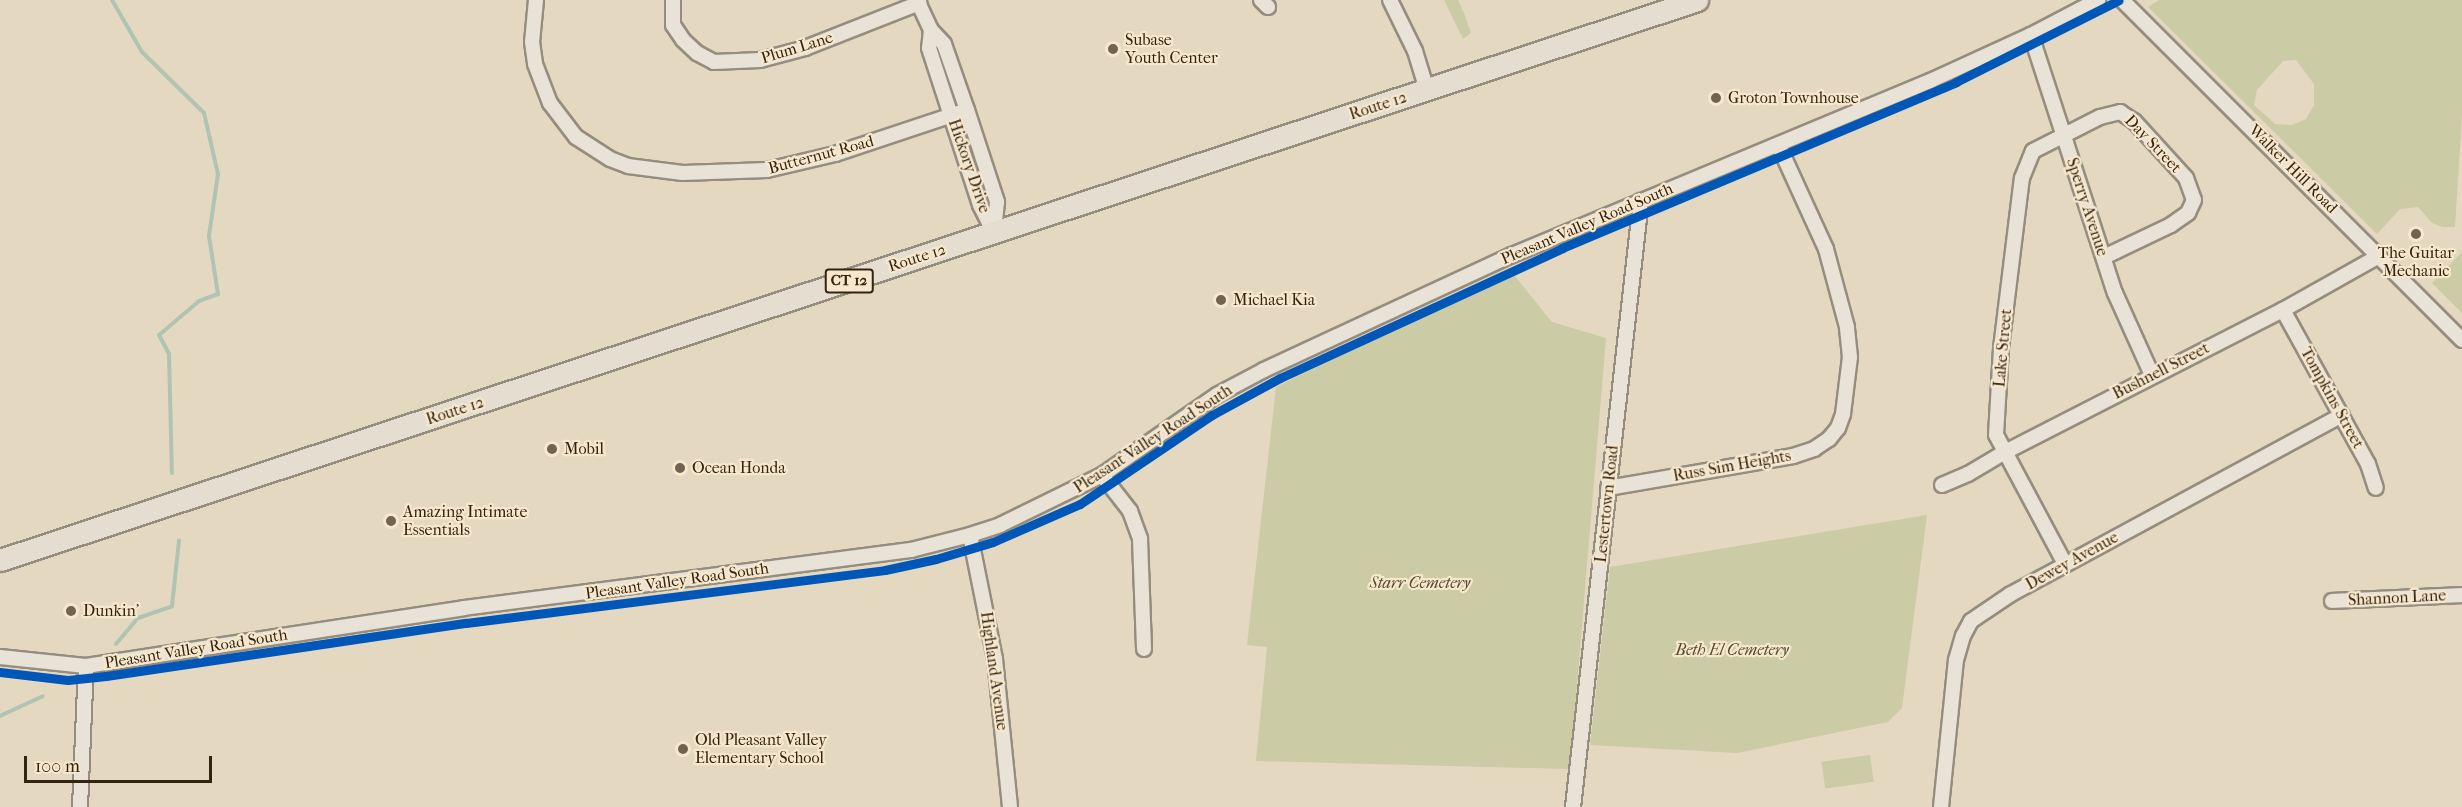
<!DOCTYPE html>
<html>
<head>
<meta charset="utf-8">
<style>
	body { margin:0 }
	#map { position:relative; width:2462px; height:807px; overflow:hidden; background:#e4d8c1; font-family:"IM FELL French Canon",serif }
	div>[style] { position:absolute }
	.green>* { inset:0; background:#cbcba6; transform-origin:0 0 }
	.stream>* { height:4px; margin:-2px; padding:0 2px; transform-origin:2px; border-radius:2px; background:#b1c4b3 }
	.roads { filter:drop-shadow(2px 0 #958d7d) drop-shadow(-2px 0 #958d7d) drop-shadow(0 2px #958d7d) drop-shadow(0 -2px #958d7d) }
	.minor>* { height:14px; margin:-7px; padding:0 7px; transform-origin:7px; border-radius:7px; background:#e8e2d7 }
	.highway>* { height:21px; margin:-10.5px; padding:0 10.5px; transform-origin:10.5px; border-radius:10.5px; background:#e4ddd0 }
	.cycleway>* { height:9px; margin:-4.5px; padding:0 4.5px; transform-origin:4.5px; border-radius:4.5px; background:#0057b8 }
	.dots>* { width:16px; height:16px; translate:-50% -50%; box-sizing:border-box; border:3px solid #f7e8cd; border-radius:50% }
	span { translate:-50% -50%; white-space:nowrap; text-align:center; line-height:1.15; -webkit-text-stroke:4.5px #f7e8cd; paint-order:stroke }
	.shield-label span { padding:2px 4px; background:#f7e8cd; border:2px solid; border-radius:4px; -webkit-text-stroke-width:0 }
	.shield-label { font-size:15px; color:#322411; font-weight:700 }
	.poi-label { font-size:16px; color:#322411 }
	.left { translate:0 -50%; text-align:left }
	.street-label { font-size:16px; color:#322411 }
	.park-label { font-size:16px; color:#534b30; font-style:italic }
	.scale { position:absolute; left:24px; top:756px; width:188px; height:27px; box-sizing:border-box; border:3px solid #322411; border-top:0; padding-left:8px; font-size:18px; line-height:21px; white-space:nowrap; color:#322411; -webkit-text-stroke:4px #f7e8cd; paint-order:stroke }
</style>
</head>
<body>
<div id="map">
	<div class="green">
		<i style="clip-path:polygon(1444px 0,1458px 0,1464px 13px,1471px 33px,1463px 39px)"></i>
		<i style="clip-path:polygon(evenodd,2159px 0,2462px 0,2462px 116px,2455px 227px,2443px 227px,2432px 223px,2418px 207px,2400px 209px,2377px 234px,2148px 7px,2159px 0,2296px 60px,2314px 84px,2314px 105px,2306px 119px,2292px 125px,2275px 124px,2254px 105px,2257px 90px,2283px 61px,2296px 60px)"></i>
		<i style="clip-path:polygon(2462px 252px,2462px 313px,2432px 283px)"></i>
		<i style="clip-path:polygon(1514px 275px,1552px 322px,1606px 338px,1570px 769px,1256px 761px,1267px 647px,1247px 645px,1276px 387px,1396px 328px)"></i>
		<i style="clip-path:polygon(1927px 515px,1902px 708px,1888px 722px,1737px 753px,1590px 745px,1610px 567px)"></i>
		<i style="left:1870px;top:755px;width:27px;height:49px;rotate:82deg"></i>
	</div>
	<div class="stream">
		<i style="left:112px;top:0;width:60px;rotate:60deg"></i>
		<i style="left:142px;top:52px;width:87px;rotate:44.5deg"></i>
		<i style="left:204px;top:113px;width:63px;rotate:77.1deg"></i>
		<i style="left:218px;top:174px;width:63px;rotate:98.3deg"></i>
		<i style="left:209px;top:236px;width:59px;rotate:81.2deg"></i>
		<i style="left:218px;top:294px;width:20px;rotate:160deg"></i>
		<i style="left:199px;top:301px;width:52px;rotate:139.6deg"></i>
		<i style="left:159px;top:335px;width:21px;rotate:62deg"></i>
		<i style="left:169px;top:354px;width:119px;rotate:88.6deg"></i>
		<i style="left:116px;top:644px;width:34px;rotate:-50deg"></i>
		<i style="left:138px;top:618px;width:36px;rotate:-19deg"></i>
		<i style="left:172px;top:606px;width:66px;rotate:-83.9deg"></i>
		<i style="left:0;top:716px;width:47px;rotate:-24.9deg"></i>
	</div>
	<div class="roads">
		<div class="minor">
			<i style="left:536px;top:0;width:42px;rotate:95.4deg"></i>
			<i style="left:532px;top:42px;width:22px;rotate:82deg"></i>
			<i style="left:535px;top:64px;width:42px;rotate:69deg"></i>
			<i style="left:550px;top:103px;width:43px;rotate:52.6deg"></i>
			<i style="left:576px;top:137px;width:40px;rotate:32.9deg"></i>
			<i style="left:610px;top:159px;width:19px;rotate:21deg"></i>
			<i style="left:628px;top:166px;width:55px;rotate:7.3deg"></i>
			<i style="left:683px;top:173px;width:84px;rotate:-2deg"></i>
			<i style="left:767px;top:170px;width:70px;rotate:-13.2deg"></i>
			<i style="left:835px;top:154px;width:139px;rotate:-18.4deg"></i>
			<i style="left:673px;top:0;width:25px;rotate:90deg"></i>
			<i style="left:673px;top:25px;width:18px;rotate:56deg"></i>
			<i style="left:683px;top:40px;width:19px;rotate:43deg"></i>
			<i style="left:697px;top:53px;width:19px;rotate:28deg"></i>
			<i style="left:714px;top:62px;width:46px;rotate:-2.5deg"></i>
			<i style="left:760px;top:60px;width:47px;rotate:-14.9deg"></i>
			<i style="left:805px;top:48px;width:123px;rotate:-21.5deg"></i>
			<i style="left:917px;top:0;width:33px;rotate:65deg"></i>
			<i style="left:931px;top:30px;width:19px;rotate:47deg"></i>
			<i style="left:944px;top:44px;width:70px;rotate:70.8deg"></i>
			<i style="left:967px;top:110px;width:97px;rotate:71.9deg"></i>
			<i style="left:997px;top:202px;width:30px;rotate:96deg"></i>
			<i style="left:1261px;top:0;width:10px;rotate:45deg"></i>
			<i style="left:1390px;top:0;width:57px;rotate:63.9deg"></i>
			<i style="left:1415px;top:51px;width:41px;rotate:72.9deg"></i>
			<i style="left:2122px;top:0;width:481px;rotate:45deg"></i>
			<i style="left:931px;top:30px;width:18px;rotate:96deg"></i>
			<i style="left:929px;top:48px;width:165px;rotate:72deg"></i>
			<i style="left:980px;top:205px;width:30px;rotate:63deg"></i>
			<i style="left:2031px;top:35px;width:271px;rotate:72deg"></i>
			<i style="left:2115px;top:293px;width:90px;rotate:65.7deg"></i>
			<i style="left:2283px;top:310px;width:176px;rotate:61.1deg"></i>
			<i style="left:2368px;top:464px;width:25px;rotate:72deg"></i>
			<i style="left:1102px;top:475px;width:46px;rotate:52.1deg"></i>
			<i style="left:1130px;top:511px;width:30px;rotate:70deg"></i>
			<i style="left:1140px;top:539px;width:110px;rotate:87.9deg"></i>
			<i style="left:1942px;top:485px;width:28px;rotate:-23deg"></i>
			<i style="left:1968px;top:474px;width:43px;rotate:-30.7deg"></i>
			<i style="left:2005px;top:452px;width:312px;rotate:-27.1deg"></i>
			<i style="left:2283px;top:310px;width:110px;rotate:-29.4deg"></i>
			<i style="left:1608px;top:488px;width:188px;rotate:-9.8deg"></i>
			<i style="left:1793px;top:456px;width:22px;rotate:-18deg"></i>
			<i style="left:1814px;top:449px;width:18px;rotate:-34deg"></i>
			<i style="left:1829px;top:439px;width:14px;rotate:-51deg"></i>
			<i style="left:1838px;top:428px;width:15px;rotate:-70deg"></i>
			<i style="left:1843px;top:414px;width:57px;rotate:-83deg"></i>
			<i style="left:1850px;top:357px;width:30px;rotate:-96deg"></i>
			<i style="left:1847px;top:327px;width:81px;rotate:-105.1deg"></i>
			<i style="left:1826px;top:249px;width:115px;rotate:-114.6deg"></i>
			<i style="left:970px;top:535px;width:126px;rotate:78.6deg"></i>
			<i style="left:995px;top:659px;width:149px;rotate:84.2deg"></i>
			<i style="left:2065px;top:564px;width:146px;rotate:-118.1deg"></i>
			<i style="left:1996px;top:435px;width:87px;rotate:-86.7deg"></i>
			<i style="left:2001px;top:348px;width:171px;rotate:-83deg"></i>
			<i style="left:2022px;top:178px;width:29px;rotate:-68deg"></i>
			<i style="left:2033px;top:151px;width:75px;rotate:-26.9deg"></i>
			<i style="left:2100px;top:117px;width:21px;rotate:-14deg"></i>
			<i style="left:2120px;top:112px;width:17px;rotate:33deg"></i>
			<i style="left:2134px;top:121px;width:77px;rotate:47.6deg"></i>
			<i style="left:2186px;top:178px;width:23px;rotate:70deg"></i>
			<i style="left:2194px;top:200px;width:14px;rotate:115deg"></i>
			<i style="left:2188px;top:213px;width:21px;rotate:145deg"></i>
			<i style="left:2171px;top:225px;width:74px;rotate:154.5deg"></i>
			<i style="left:2332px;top:601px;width:130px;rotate:-2.6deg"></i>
			<i style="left:0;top:657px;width:86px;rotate:6deg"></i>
			<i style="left:86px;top:666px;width:382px;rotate:-8.7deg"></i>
			<i style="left:464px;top:608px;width:451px;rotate:-7.4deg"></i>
			<i style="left:911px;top:550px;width:61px;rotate:-14.3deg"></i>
			<i style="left:970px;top:535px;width:32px;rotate:-18deg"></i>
			<i style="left:1000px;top:525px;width:114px;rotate:-26.1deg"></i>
			<i style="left:1102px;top:475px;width:140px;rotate:-34.8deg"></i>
			<i style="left:1217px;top:395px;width:53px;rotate:-28deg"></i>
			<i style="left:1264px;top:370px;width:273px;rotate:-24.9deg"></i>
			<i style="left:1512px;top:255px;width:453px;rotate:-22.6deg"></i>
			<i style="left:1930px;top:81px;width:111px;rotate:-24.5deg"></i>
			<i style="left:2031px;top:35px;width:76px;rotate:-27.6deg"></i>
			<i style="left:80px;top:807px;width:141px;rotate:-87.6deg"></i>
			<i style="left:1573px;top:807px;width:610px;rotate:-83.6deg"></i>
			<i style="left:1941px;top:807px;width:148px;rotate:-84.2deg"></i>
			<i style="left:1956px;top:660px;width:25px;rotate:-74deg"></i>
			<i style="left:1963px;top:636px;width:17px;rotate:-62deg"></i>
			<i style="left:1971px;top:621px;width:48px;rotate:-34deg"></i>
			<i style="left:2011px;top:594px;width:376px;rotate:-28.4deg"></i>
		</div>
		<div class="highway">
			<i style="left:0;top:560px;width:1787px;rotate:-18.26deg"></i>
		</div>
	</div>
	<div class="cycleway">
		<i style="left:0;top:672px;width:68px;rotate:6.7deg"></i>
		<i style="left:68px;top:680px;width:38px;rotate:-6deg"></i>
		<i style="left:106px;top:676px;width:364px;rotate:-8.4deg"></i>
		<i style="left:466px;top:623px;width:422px;rotate:-7.2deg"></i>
		<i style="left:885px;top:570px;width:52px;rotate:-12.2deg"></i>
		<i style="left:936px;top:559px;width:59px;rotate:-16.6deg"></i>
		<i style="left:993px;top:542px;width:95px;rotate:-23.6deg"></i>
		<i style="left:1080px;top:504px;width:159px;rotate:-34deg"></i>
		<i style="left:1212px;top:415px;width:77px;rotate:-28.6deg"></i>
		<i style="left:1280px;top:378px;width:311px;rotate:-24.7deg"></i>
		<i style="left:1562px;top:248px;width:428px;rotate:-22.8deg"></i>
		<i style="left:1956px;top:82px;width:182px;rotate:-26.7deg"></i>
	</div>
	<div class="dots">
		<i style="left:1113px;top:49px;background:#70634f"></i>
		<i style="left:1716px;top:98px;background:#70634f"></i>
		<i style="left:2416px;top:234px;background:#70634f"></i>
		<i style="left:1221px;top:300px;background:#70634f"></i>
		<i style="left:552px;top:449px;background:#70634f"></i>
		<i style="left:680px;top:468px;background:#70634f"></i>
		<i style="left:391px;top:521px;background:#70634f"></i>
		<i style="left:71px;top:611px;background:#70634f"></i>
		<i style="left:683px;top:749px;background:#70634f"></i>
	</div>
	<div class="shield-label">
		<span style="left:849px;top:281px">CT 12</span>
	</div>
	<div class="poi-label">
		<span class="left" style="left:1125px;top:49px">Subase<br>Youth Center</span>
		<span class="left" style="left:1728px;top:98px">Groton Townhouse</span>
		<span style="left:2416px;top:262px">The Guitar<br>Mechanic</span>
		<span class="left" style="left:1233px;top:300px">Michael Kia</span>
		<span class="left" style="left:564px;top:449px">Mobil</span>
		<span class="left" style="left:692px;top:468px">Ocean Honda</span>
		<span class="left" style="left:403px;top:521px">Amazing Intimate<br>Essentials</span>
		<span class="left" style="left:83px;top:611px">Dunkin'</span>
		<span class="left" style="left:695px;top:749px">Old Pleasant Valley<br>Elementary School</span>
	</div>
	<div class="street-label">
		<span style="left:797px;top:48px;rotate:-17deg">Plum Lane</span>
		<span style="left:1378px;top:106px;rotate:-18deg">Route 12</span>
		<span style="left:2153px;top:144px;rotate:46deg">Day Street</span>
		<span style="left:821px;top:155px;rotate:-15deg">Butternut Road</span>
		<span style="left:969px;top:166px;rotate:71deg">Hickory Drive</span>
		<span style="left:2293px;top:169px;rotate:45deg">Walker Hill Road</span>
		<span style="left:2087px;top:207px;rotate:72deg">Sperry Avenue</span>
		<span style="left:1587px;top:224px;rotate:-23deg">Pleasant Valley Road South</span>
		<span style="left:917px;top:258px;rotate:-18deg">Route 12</span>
		<span style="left:2003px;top:348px;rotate:-85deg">Lake Street</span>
		<span style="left:2161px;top:371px;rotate:-27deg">Bushnell Street</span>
		<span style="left:2332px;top:398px;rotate:61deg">Tompkins Street</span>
		<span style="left:455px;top:411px;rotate:-18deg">Route 12</span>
		<span style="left:1153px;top:439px;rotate:-33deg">Pleasant Valley Road South</span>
		<span style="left:1732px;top:466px;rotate:-10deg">Russ Sim Heights</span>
		<span style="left:1607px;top:504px;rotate:-84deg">Lestertown Road</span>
		<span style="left:2072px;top:561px;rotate:-29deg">Dewey Avenue</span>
		<span style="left:677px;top:581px;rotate:-8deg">Pleasant Valley Road South</span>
		<span style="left:2397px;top:598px;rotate:-3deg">Shannon Lane</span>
		<span style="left:196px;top:649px;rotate:-9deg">Pleasant Valley Road South</span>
		<span style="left:994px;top:671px;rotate:82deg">Highland Avenue</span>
	</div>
	<div class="park-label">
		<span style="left:1420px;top:583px">Starr Cemetery</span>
		<span style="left:1732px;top:650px">Beth El Cemetery</span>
	</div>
	<div class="scale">100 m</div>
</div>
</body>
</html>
